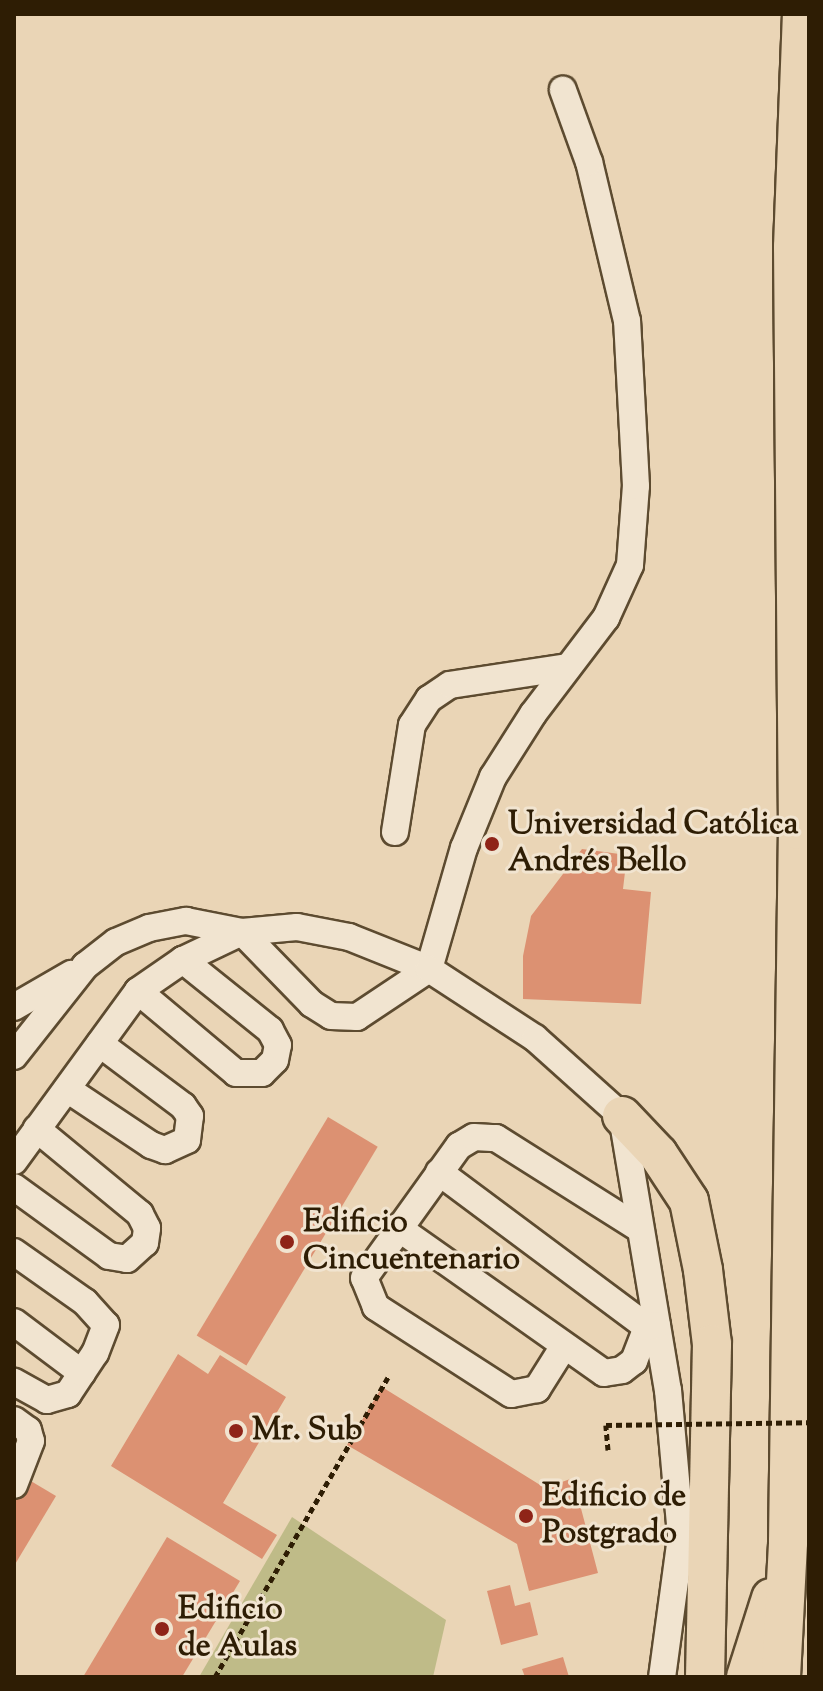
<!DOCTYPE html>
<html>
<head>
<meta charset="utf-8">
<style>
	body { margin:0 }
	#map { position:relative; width:823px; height:1691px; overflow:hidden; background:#ead5b6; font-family:"Sorts Mill Goudy",serif }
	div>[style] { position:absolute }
	.green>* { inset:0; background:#bfbb88 }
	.building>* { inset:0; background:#dc9172; transform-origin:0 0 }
	.path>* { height:5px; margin-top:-2.5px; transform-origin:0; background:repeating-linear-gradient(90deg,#2e1d04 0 6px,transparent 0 10px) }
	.roads { filter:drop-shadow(2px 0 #5d4b30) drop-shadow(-2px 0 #5d4b30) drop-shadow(0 2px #5d4b30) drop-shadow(0 -2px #5d4b30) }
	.minor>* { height:26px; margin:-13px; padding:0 13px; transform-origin:13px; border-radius:13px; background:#f1e4d0 }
	.highway>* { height:38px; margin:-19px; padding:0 19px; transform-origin:19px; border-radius:19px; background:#ead5b6 }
	.path-bridge>* { height:5px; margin-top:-2.5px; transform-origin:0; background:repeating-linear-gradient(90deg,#2e1d04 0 6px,transparent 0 10px) }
	.dots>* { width:22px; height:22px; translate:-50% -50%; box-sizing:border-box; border:4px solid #f1e4d0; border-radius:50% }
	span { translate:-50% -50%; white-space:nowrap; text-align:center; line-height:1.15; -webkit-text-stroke:6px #f1e4d0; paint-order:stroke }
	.poi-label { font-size:32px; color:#2e1d04; font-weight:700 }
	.left { translate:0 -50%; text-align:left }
	.frame { position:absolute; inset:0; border:16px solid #2e1d04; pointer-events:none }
</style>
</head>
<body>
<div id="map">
	<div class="green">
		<i style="clip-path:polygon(292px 1517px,446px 1620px,433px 1677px,199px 1677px)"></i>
	</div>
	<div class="building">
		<i style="clip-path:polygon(582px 849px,627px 855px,623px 889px,651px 892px,641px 1004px,523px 999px,523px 956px,531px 916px)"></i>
		<i style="left:328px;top:1117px;width:58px;height:255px;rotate:31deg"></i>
		<i style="clip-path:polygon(178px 1354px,208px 1374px,220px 1355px,286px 1397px,223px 1503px,277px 1535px,262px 1559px,111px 1466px)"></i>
		<i style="clip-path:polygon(382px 1387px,545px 1488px,573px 1478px,598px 1573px,529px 1591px,517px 1544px,347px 1445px)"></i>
		<i style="clip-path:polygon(14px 1471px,56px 1496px,14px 1566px)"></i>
		<i style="clip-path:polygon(167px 1537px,240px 1581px,182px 1677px,83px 1677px)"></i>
		<i style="clip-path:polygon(510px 1585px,515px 1606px,530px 1602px,538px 1635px,501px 1645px,487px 1591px)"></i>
		<i style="clip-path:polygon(563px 1657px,569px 1677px,525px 1677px,522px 1669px)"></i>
	</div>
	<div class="path">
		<i style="left:215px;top:1677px;width:346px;rotate:-60deg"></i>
	</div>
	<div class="roads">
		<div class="minor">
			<i style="left:395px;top:832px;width:108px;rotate:-81deg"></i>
			<i style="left:412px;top:725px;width:31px;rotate:-57deg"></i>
			<i style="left:429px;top:699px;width:25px;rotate:-34deg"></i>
			<i style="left:450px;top:685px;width:119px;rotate:-8.7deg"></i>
			<i style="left:138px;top:991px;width:128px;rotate:39.9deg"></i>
			<i style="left:236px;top:1073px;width:26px"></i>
			<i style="left:262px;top:1073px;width:18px;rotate:-45deg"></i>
			<i style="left:275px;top:1060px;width:15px;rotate:-79deg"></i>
			<i style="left:278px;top:1045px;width:17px;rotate:-118deg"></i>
			<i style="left:270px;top:1030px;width:112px;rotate:-141.2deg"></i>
			<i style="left:14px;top:1007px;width:66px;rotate:-30.1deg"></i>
			<i style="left:14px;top:1056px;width:115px;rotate:-51.7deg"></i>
			<i style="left:85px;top:966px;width:39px;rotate:-38deg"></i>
			<i style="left:116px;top:942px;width:36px;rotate:-23deg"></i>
			<i style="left:149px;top:928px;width:38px;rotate:-11deg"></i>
			<i style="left:186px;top:921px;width:57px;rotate:11.1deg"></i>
			<i style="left:242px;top:932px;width:100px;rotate:45.8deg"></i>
			<i style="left:312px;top:1004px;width:22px;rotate:32deg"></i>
			<i style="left:331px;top:1016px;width:26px;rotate:2deg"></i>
			<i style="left:357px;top:1017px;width:87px;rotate:-33.7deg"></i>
			<i style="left:429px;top:969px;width:126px;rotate:-73.9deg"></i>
			<i style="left:464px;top:848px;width:77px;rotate:-67.8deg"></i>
			<i style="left:493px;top:777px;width:75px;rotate:-57.6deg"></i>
			<i style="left:533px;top:714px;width:121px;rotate:-52.8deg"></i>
			<i style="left:606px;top:618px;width:58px;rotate:-65.6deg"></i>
			<i style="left:630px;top:565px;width:79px;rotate:-85.7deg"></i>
			<i style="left:636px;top:486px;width:165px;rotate:-93.1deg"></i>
			<i style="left:627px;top:321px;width:163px;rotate:-103.4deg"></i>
			<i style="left:589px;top:162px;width:77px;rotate:-109.9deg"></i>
			<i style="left:67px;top:1089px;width:101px;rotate:33.7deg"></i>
			<i style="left:151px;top:1145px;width:15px;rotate:20deg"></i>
			<i style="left:165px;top:1150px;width:24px;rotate:-24deg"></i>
			<i style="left:187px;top:1140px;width:24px;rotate:-83deg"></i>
			<i style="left:190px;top:1116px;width:12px;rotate:-125deg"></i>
			<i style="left:183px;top:1106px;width:104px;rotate:-143.2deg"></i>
			<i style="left:14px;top:1161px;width:210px;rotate:-53.9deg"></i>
			<i style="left:138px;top:991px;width:55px;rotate:-34.6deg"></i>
			<i style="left:183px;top:960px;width:65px;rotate:-25.4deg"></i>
			<i style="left:242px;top:932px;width:55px;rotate:-5.2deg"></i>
			<i style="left:297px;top:927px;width:53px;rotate:10.9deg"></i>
			<i style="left:349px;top:937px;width:86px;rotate:21.8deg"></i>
			<i style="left:429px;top:969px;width:126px;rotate:33.1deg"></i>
			<i style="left:535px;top:1038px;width:117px;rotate:41.9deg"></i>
			<i style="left:622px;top:1116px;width:278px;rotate:80.5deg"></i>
			<i style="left:668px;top:1390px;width:148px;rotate:84.9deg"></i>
			<i style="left:681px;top:1537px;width:141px;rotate:97.7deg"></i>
			<i style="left:439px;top:1172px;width:259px;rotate:36.7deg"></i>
			<i style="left:14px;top:1187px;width:117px;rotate:36deg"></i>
			<i style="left:109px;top:1256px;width:18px;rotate:9deg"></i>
			<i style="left:127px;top:1259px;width:24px;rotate:-42deg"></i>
			<i style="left:145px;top:1243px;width:15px;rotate:-82deg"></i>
			<i style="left:147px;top:1228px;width:16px;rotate:-117deg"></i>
			<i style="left:140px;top:1214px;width:134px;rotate:-140.5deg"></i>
			<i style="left:397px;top:1227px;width:253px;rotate:35.2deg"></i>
			<i style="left:604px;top:1373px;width:18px;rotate:-9deg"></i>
			<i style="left:622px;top:1370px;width:15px;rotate:-37deg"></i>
			<i style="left:634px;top:1361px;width:36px;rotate:-69deg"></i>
			<i style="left:647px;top:1327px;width:10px;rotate:-11deg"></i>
			<i style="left:14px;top:1252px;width:87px;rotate:35.2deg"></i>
			<i style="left:85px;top:1302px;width:31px;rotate:48deg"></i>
			<i style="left:106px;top:1325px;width:30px;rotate:111deg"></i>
			<i style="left:95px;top:1353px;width:49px;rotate:123.4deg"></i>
			<i style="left:68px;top:1394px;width:22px;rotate:164deg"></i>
			<i style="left:47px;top:1400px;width:38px;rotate:-151deg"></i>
			<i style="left:14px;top:1322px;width:85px;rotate:36.9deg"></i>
			<i style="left:564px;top:1346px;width:51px;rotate:122.1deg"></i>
			<i style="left:537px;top:1389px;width:26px;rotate:169deg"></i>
			<i style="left:511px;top:1394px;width:161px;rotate:-147.2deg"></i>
			<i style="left:376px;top:1307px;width:31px;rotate:-112deg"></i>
			<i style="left:364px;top:1278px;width:163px;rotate:-54.3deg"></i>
			<i style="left:459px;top:1146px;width:17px;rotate:-31deg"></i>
			<i style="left:474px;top:1137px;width:22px;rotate:3deg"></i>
			<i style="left:496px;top:1138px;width:170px;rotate:32.3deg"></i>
			<i style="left:14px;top:1420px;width:17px;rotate:36deg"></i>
			<i style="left:28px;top:1430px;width:11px;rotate:75deg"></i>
			<i style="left:31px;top:1441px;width:47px;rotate:111.1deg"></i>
		</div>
		<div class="highway">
			<i style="left:622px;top:1116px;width:52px;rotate:46.5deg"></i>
			<i style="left:658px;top:1154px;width:56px;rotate:56.6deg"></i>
			<i style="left:689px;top:1201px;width:70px;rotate:78.5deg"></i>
			<i style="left:703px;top:1270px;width:75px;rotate:83.1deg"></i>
			<i style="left:712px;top:1344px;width:333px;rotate:91.2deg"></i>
			<i style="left:746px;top:1677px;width:83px;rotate:-72.4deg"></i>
			<i style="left:781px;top:1677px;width:135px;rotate:-87deg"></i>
			<i style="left:788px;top:1542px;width:712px;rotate:-89.2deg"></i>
			<i style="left:798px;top:830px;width:583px;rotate:-90.49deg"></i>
			<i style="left:793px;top:247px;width:233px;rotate:-87.8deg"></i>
		</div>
	</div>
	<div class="path-bridge">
		<i style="left:608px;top:1450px;width:25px;rotate:-95deg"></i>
		<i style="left:606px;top:1425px;width:203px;rotate:-0.8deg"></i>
	</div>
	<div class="dots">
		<i style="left:492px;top:844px;background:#8f2418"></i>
		<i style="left:287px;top:1242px;background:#8f2418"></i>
		<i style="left:236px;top:1431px;background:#8f2418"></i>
		<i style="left:526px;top:1516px;background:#8f2418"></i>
		<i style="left:162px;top:1629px;background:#8f2418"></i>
	</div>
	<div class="poi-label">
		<span class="left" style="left:508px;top:844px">Universidad Católica<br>Andrés Bello</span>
		<span class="left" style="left:303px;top:1242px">Edificio<br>Cincuentenario</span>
		<span class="left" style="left:252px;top:1431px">Mr. Sub</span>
		<span class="left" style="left:542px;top:1516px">Edificio de<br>Postgrado</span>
		<span class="left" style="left:178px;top:1629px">Edificio<br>de Aulas</span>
	</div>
	<div class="frame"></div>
</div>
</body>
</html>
